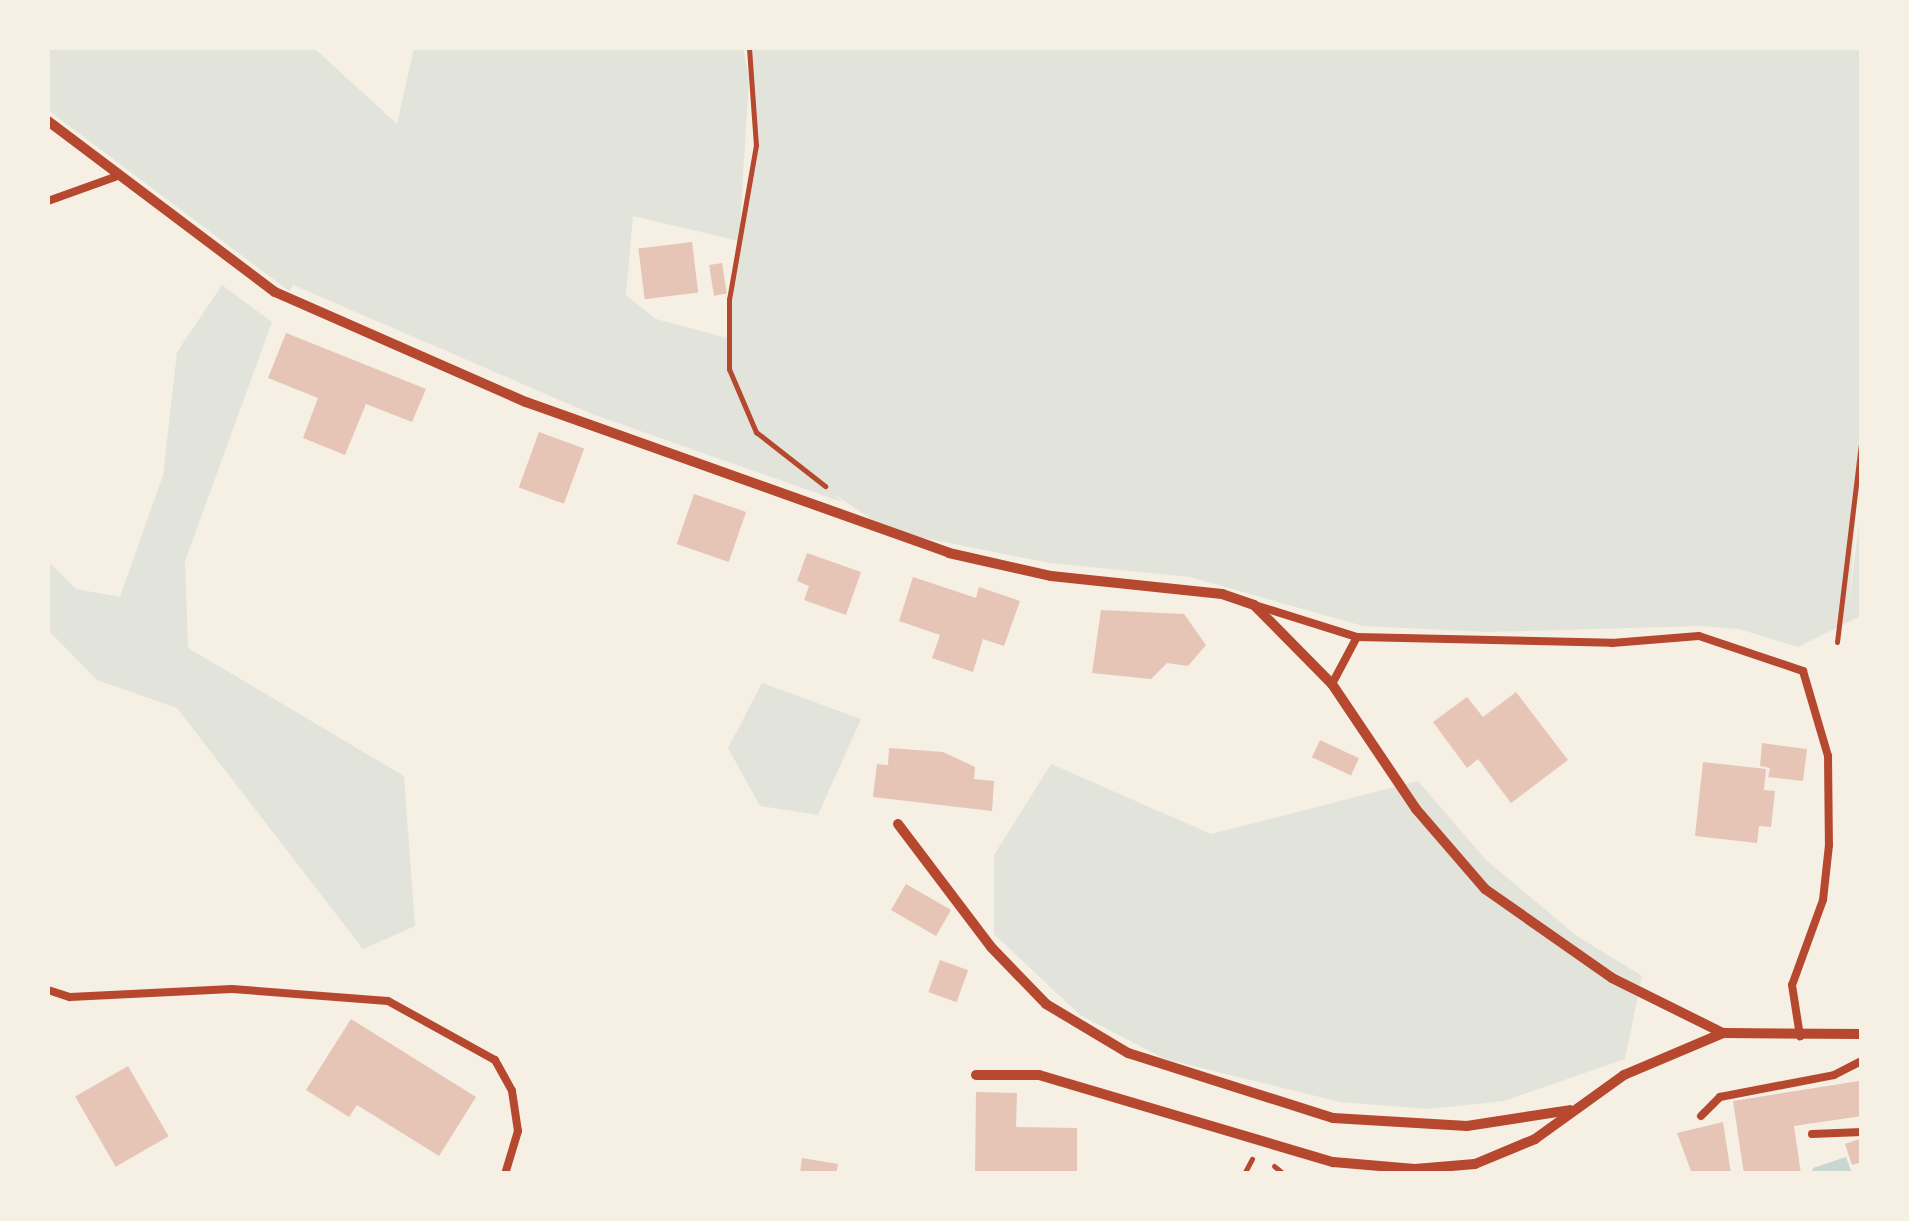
<!DOCTYPE html>
<html>
<head>
<meta charset="utf-8">
<style>
	body { margin:0 }
	#map { position:relative; width:1909px; height:1221px; overflow:hidden; background:#f6efe4; font-family:"DM Sans",sans-serif }
	div>[style] { position:absolute }
	.green>* { inset:0; background:#e2e4dc }
	.water>* { inset:0; background:#c9d6d2 }
	.building>* { inset:0; background:#e6c5b7; transform-origin:0 0 }
	.path>* { height:5px; margin:-2.5px; padding:0 2.5px; transform-origin:2.5px; border-radius:2.5px; background:#b5482f }
	.service>* { height:8px; margin:-4px; padding:0 4px; transform-origin:4px; border-radius:4px; background:#b5482f }
	.minor>* { height:10px; margin:-5px; padding:0 5px; transform-origin:5px; border-radius:5px; background:#b5482f }
	span { translate:-50% -50%; white-space:nowrap; text-align:center; line-height:1.15; -webkit-text-stroke:9px #f6efe4; paint-order:stroke }
	.frame { position:absolute; inset:0; border:50px solid #f6efe4; pointer-events:none }
</style>
</head>
<body>
<div id="map">
	<div class="green">
		<i style="clip-path:polygon(evenodd,48px 48px,314px 48px,397px 124px,414px 48px,743px 48px,749px 77px,740px 227px,756px 145px,749px 48px,1861px 48px,1862px 435px,1849px 604px,1861px 507px,1861px 616px,1798px 647px,1739px 629px,1702px 626px,1487px 632px,1363px 626px,1190px 577px,1050px 563px,889px 531px,834px 494px,842px 502px,592px 414px,293px 285px,289px 291px,48px 110px,48px 48px,633px 216px,739px 241px,727px 338px,656px 319px,626px 295px,633px 216px)"></i>
		<i style="clip-path:polygon(222px 285px,272px 322px,185px 561px,188px 648px,404px 776px,415px 926px,363px 949px,177px 708px,97px 680px,48px 630px,48px 561px,76px 589px,120px 597px,163px 475px,177px 352px)"></i>
		<i style="clip-path:polygon(762px 683px,861px 719px,818px 815px,760px 806px,728px 748px)"></i>
		<i style="clip-path:polygon(1051px 764px,1211px 834px,1418px 781px,1486px 860px,1577px 936px,1642px 976px,1625px 1059px,1504px 1101px,1429px 1109px,1340px 1102px,1165px 1059px,1080px 1015px,994px 934px,994px 855px)"></i>
	</div>
	<div class="water">
		<i style="clip-path:polygon(1846px 1157px,1852px 1173px,1812px 1173px,1813px 1168px)"></i>
	</div>
	<div class="building">
		<i style="left:692px;top:242px;width:51px;height:54px;rotate:83deg"></i>
		<i style="left:722px;top:263px;width:31px;height:13px;rotate:81deg"></i>
		<i style="clip-path:polygon(286px 333px,426px 389px,412px 422px,366px 404px,345px 455px,303px 438px,318px 398px,268px 378px)"></i>
		<i style="left:539px;top:432px;width:48px;height:59px;rotate:20deg"></i>
		<i style="left:694px;top:494px;width:55px;height:53px;rotate:19deg"></i>
		<i style="clip-path:polygon(807px 553px,861px 572px,846px 615px,804px 600px,809px 586px,797px 581px)"></i>
		<i style="clip-path:polygon(913px 577px,976px 598px,979px 587px,1020px 601px,1004px 646px,983px 639px,973px 672px,932px 658px,940px 635px,899px 621px)"></i>
		<i style="clip-path:polygon(1101px 610px,1184px 614px,1206px 645px,1188px 666px,1167px 663px,1151px 679px,1092px 673px)"></i>
		<i style="clip-path:polygon(1516px 692px,1568px 760px,1511px 803px,1478px 759px,1467px 768px,1433px 722px,1467px 697px,1483px 717px)"></i>
		<i style="left:1320px;top:740px;width:43px;height:19px;rotate:25deg"></i>
		<i style="clip-path:polygon(1762px 743px,1807px 749px,1803px 781px,1768px 777px,1770px 768px,1760px 766px)"></i>
		<i style="clip-path:polygon(889px 748px,943px 752px,975px 767px,974px 779px,994px 781px,992px 811px,873px 797px,877px 764px,888px 765px)"></i>
		<i style="clip-path:polygon(1703px 762px,1766px 769px,1764px 790px,1775px 791px,1771px 827px,1759px 826px,1757px 843px,1695px 836px)"></i>
		<i style="left:906px;top:884px;width:52px;height:30px;rotate:30deg"></i>
		<i style="left:940px;top:960px;width:30px;height:34px;rotate:20deg"></i>
		<i style="clip-path:polygon(351px 1019px,476px 1097px,439px 1156px,357px 1105px,349px 1117px,306px 1090px)"></i>
		<i style="left:128px;top:1066px;width:81px;height:61px;rotate:60deg"></i>
		<i style="clip-path:polygon(1859px 1081px,1862px 1116px,1794px 1126px,1801px 1174px,1744px 1174px,1733px 1101px)"></i>
		<i style="clip-path:polygon(976px 1092px,1017px 1093px,1016px 1127px,1077px 1128px,1077px 1174px,975px 1174px)"></i>
		<i style="clip-path:polygon(1723px 1122px,1731px 1174px,1692px 1174px,1677px 1133px)"></i>
		<i style="clip-path:polygon(1862px 1138px,1862px 1162px,1852px 1165px,1845px 1144px)"></i>
		<i style="clip-path:polygon(802px 1158px,838px 1164px,836px 1174px,800px 1174px)"></i>
	</div>
	<div class="path">
		<i style="left:749px;top:48px;width:97px;rotate:85.9deg"></i>
		<i style="left:756px;top:145px;width:156px;rotate:99.9deg"></i>
		<i style="left:729px;top:299px;width:70px;rotate:90deg"></i>
		<i style="left:729px;top:369px;width:69px;rotate:66.8deg"></i>
		<i style="left:756px;top:432px;width:88px;rotate:38deg"></i>
		<i style="left:1837px;top:642px;width:209px;rotate:-83.1deg"></i>
		<i style="left:1274px;top:1166px;width:13px;rotate:39deg"></i>
		<i style="left:1245px;top:1172px;width:15px;rotate:-62deg"></i>
	</div>
	<div class="service">
		<i style="left:48px;top:201px;width:71px;rotate:-19.7deg"></i>
		<i style="left:1258px;top:606px;width:104px;rotate:17.4deg"></i>
		<i style="left:1357px;top:637px;width:255px;rotate:1.3deg"></i>
		<i style="left:1612px;top:643px;width:87px;rotate:-4.6deg"></i>
		<i style="left:1699px;top:636px;width:110px;rotate:18.6deg"></i>
		<i style="left:1803px;top:671px;width:89px;rotate:73.6deg"></i>
		<i style="left:1828px;top:756px;width:89px;rotate:89.4deg"></i>
		<i style="left:1829px;top:845px;width:55px;rotate:96.2deg"></i>
		<i style="left:1823px;top:900px;width:90px;rotate:110deg"></i>
		<i style="left:1792px;top:985px;width:52px;rotate:81.1deg"></i>
		<i style="left:1332px;top:684px;width:53px;rotate:-62deg"></i>
		<i style="left:48px;top:990px;width:23px;rotate:18deg"></i>
		<i style="left:70px;top:997px;width:162px;rotate:-2.8deg"></i>
		<i style="left:232px;top:989px;width:156px;rotate:4.4deg"></i>
		<i style="left:388px;top:1001px;width:122px;rotate:28.9deg"></i>
		<i style="left:495px;top:1060px;width:35px;rotate:61deg"></i>
		<i style="left:512px;top:1091px;width:40px;rotate:81.5deg"></i>
		<i style="left:518px;top:1131px;width:45px;rotate:106.8deg"></i>
		<i style="left:1701px;top:1116px;width:27px;rotate:-45deg"></i>
		<i style="left:1720px;top:1097px;width:116px;rotate:-10.9deg"></i>
		<i style="left:1834px;top:1075px;width:31px;rotate:-27deg"></i>
		<i style="left:1812px;top:1134px;width:50px;rotate:-2.3deg"></i>
	</div>
	<div class="minor">
		<i style="left:48px;top:121px;width:284px;rotate:37deg"></i>
		<i style="left:275px;top:292px;width:274px;rotate:23.7deg"></i>
		<i style="left:526px;top:402px;width:449px;rotate:19.6deg"></i>
		<i style="left:949px;top:553px;width:105px;rotate:12.7deg"></i>
		<i style="left:1051px;top:576px;width:172px;rotate:6deg"></i>
		<i style="left:1222px;top:594px;width:34px;rotate:19deg"></i>
		<i style="left:1254px;top:605px;width:111px;rotate:45.4deg"></i>
		<i style="left:1332px;top:684px;width:151px;rotate:56.1deg"></i>
		<i style="left:1416px;top:809px;width:106px;rotate:49.2deg"></i>
		<i style="left:1485px;top:889px;width:155px;rotate:35deg"></i>
		<i style="left:1612px;top:978px;width:124px;rotate:26.4deg"></i>
		<i style="left:1723px;top:1033px;width:139px;rotate:0.4deg"></i>
		<i style="left:898px;top:824px;width:154px;rotate:52.9deg"></i>
		<i style="left:991px;top:947px;width:79px;rotate:46deg"></i>
		<i style="left:1046px;top:1004px;width:96px;rotate:30.9deg"></i>
		<i style="left:1128px;top:1053px;width:215px;rotate:17.6deg"></i>
		<i style="left:1333px;top:1118px;width:134px;rotate:3.4deg"></i>
		<i style="left:1467px;top:1126px;width:104px;rotate:-8.8deg"></i>
		<i style="left:976px;top:1075px;width:63px"></i>
		<i style="left:1039px;top:1075px;width:307px;rotate:16.5deg"></i>
		<i style="left:1333px;top:1162px;width:82px;rotate:4.9deg"></i>
		<i style="left:1415px;top:1169px;width:60px;rotate:-4.8deg"></i>
		<i style="left:1475px;top:1164px;width:65px;rotate:-22.6deg"></i>
		<i style="left:1535px;top:1139px;width:110px;rotate:-35.7deg"></i>
		<i style="left:1624px;top:1075px;width:108px;rotate:-23deg"></i>
	</div>
	<div class="frame"></div>
</div>
</body>
</html>
